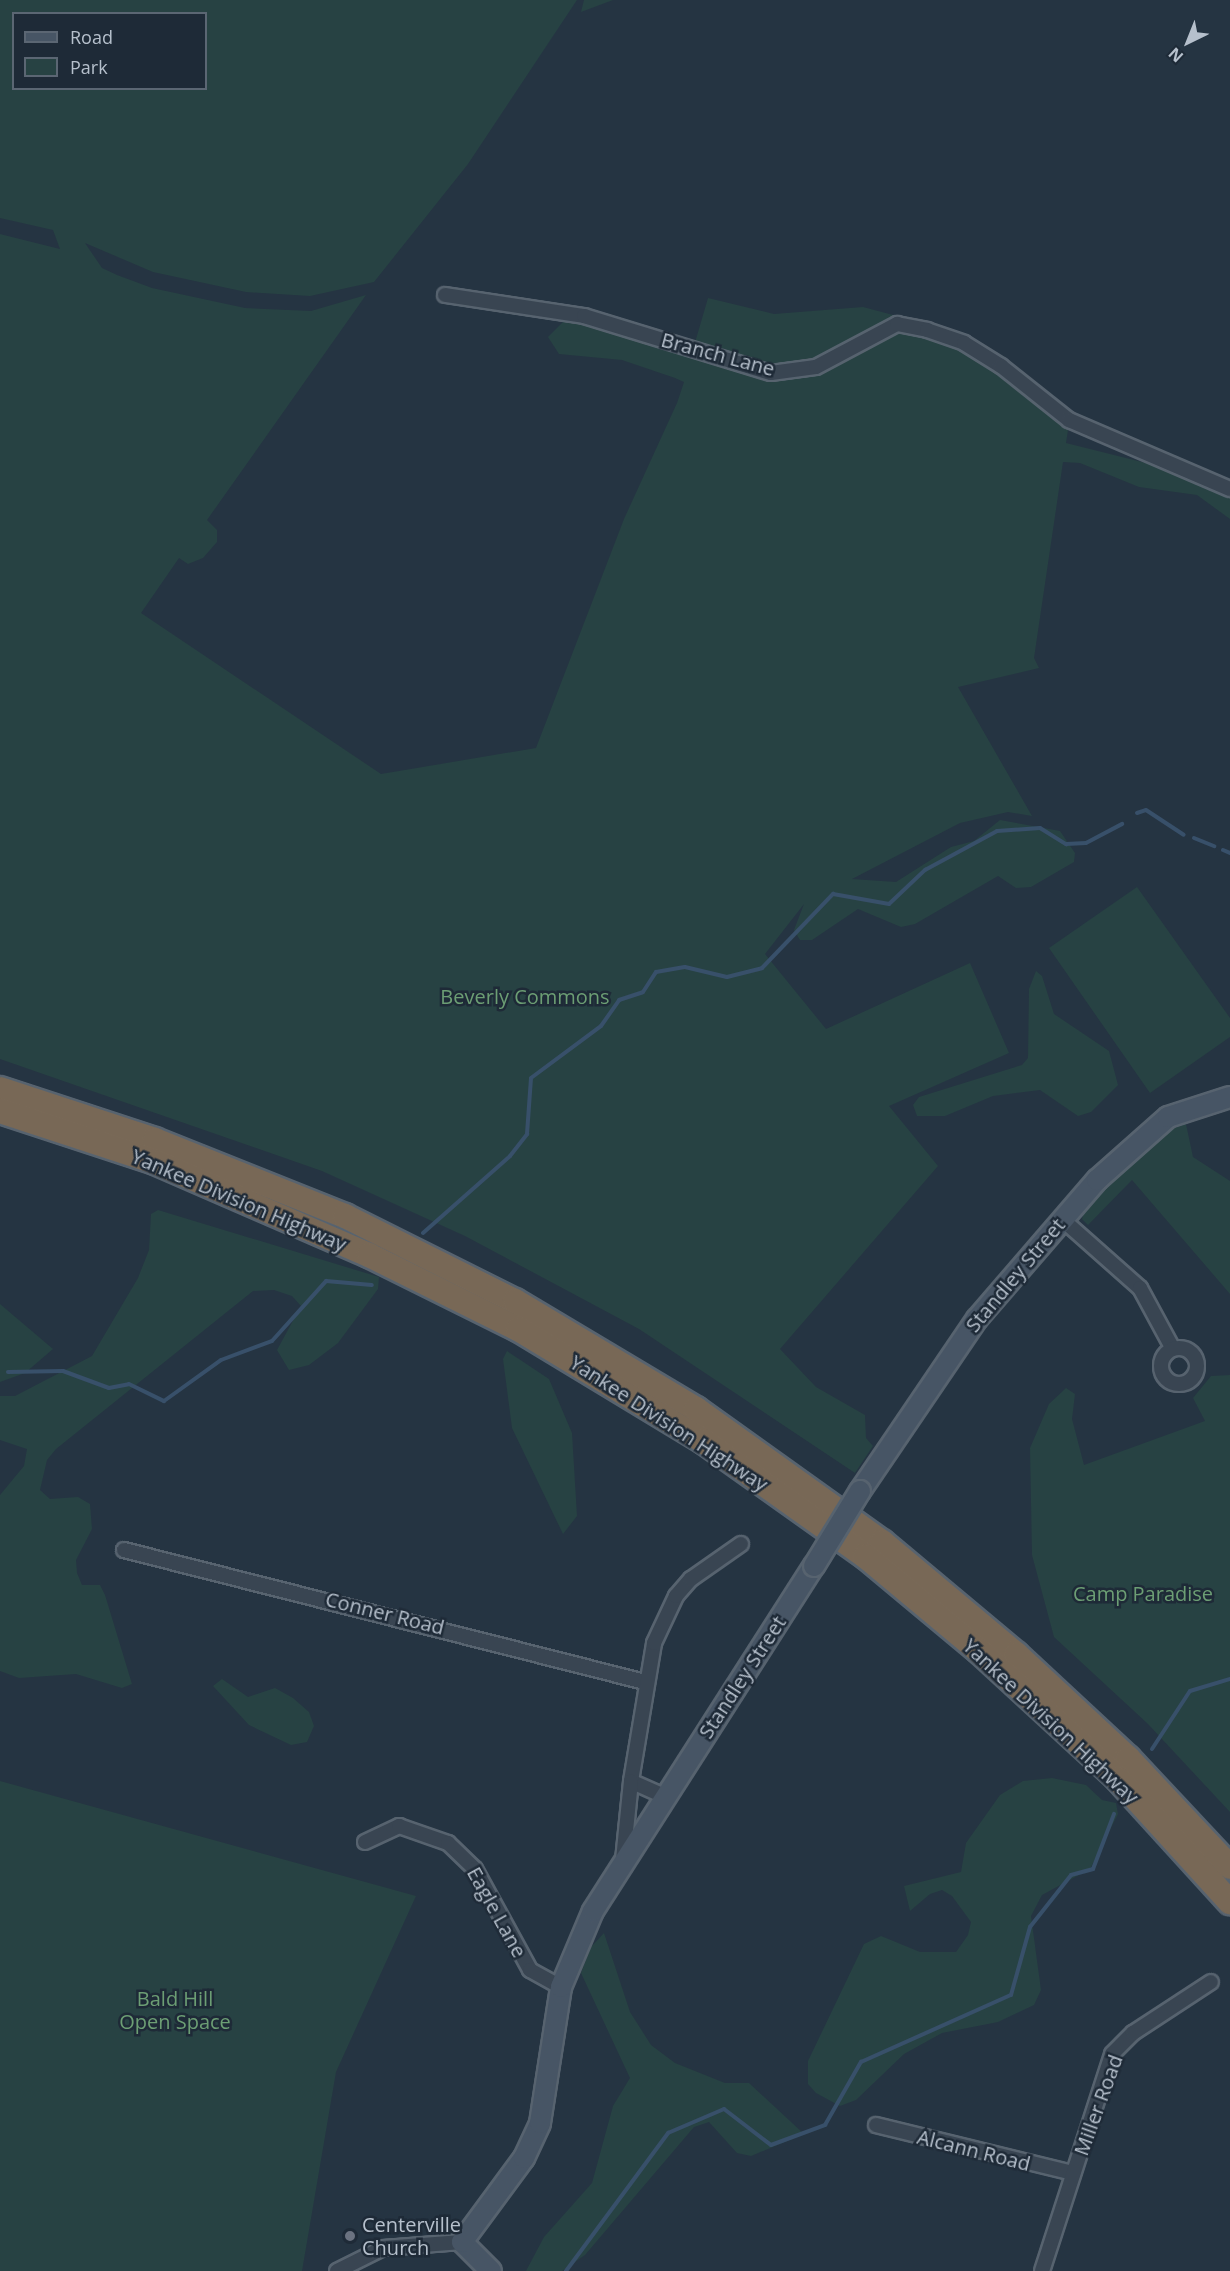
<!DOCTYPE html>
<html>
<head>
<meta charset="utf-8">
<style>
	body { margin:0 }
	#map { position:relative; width:1230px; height:2271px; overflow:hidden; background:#253442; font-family:"Open Sans",sans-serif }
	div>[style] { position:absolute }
	.green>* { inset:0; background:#274243 }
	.stream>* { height:4px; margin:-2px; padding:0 2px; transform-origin:2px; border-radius:2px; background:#38506a }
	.roads { filter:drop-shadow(2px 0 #57636f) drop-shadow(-2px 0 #57636f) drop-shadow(0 2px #57636f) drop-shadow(0 -2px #57636f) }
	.street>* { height:14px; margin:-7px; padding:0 7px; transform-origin:7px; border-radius:7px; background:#394552 }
	.street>.ring { margin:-7px; padding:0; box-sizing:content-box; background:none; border:14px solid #394552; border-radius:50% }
	.secondary>* { height:20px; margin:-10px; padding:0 10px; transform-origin:10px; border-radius:10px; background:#475565 }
	.highway>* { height:24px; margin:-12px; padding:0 12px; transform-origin:12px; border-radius:12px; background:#786856 }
	.bridges { filter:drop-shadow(2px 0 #57636f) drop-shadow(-2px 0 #57636f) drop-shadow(0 2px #57636f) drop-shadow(0 -2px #57636f) }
	.secondary-bridge>* { height:20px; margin:-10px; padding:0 10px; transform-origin:10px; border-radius:10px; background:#475565 }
	.dots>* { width:16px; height:16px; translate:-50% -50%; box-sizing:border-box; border:3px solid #1e2a37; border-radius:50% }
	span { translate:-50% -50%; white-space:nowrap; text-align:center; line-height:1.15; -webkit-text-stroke:5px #1e2a37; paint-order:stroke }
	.street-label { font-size:20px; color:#b6c0cc }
	.park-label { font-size:20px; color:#6c9e74 }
	.poi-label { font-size:20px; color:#b6c0cc }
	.left { translate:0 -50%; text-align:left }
	.legend { position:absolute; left:12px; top:12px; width:195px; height:78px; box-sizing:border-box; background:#1e2a37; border:2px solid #5b6673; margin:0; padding:8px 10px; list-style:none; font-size:18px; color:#b6c0cc }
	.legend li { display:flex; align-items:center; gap:12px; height:30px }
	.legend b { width:30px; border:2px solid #5b6673 }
	.north { position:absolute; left:1158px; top:12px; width:60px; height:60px; -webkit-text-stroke:4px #1e2a37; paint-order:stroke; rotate:223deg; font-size:16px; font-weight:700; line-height:24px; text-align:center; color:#b6c0cc }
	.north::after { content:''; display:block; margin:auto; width:21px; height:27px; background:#b6c0cc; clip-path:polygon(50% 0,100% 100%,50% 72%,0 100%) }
</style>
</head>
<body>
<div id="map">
	<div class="green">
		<i style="clip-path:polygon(evenodd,0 0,577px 0,468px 164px,374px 282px,310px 296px,246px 292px,153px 272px,85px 243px,102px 268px,117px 275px,152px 288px,245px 308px,311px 311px,366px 295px,207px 520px,217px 530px,217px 542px,203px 558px,188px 564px,179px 558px,141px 613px,381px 774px,536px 748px,624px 519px,677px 403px,684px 382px,675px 378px,622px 360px,559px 354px,548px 337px,564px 321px,694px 346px,708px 298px,774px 314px,863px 307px,942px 328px,1068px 430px,1066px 443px,1154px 465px,1230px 495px,1230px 519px,1197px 495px,1139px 487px,1080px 463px,1063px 462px,1034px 658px,1039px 668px,958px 687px,1032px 816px,1008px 812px,960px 823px,852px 879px,896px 882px,951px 847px,974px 841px,1000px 820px,1060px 831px,1075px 853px,1074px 862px,1031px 887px,1016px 888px,998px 876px,915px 924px,901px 927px,858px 909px,812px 940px,800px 940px,794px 930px,804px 904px,765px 954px,826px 1029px,970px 963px,1009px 1053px,889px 1106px,938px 1166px,780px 1349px,816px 1387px,865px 1415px,866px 1438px,873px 1446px,855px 1473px,639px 1329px,465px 1236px,322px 1171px,0 1059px,0 234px,60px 249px,53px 230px,0 218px,0 0,14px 14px,206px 14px,206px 88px,14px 88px,14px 14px)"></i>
		<i style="clip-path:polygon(584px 0,613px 0,581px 12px)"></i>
		<i style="clip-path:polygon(1137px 887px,1230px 1018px,1230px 1037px,1150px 1093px,1049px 948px)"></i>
		<i style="clip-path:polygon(1036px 971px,1042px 976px,1054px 1014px,1109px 1051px,1118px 1085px,1091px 1112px,1078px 1116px,1040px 1090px,993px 1096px,945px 1116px,917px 1116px,913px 1105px,919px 1097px,1022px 1065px,1028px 1058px,1029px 989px)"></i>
		<i style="clip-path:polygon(1186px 1124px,1193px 1157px,1230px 1181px,1230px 1294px,1132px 1180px,1088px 1225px,1082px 1219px,1086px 1204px,1130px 1157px,1165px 1131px)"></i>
		<i style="clip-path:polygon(158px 1210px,379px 1277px,378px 1289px,338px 1343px,309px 1365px,289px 1370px,277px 1350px,301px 1306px,292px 1296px,274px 1290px,253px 1291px,56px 1449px,47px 1460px,40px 1490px,50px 1499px,78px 1497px,90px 1504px,92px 1529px,76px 1560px,77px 1573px,82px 1585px,100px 1585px,105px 1595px,132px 1684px,122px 1688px,76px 1674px,19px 1678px,0 1671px,0 1495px,24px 1466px,27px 1449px,0 1440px,0 1396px,15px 1396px,92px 1356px,138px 1278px,149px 1250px,151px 1214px)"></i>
		<i style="clip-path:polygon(0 1304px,53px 1349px,25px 1373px,0 1382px)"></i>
		<i style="clip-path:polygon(507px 1351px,549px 1379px,572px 1433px,577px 1516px,563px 1534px,512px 1428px,503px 1359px)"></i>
		<i style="clip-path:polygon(1230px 1375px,1230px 1812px,1148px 1724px,1054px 1637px,1032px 1555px,1030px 1448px,1049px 1404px,1066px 1388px,1075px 1394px,1072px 1419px,1084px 1465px,1205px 1421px,1193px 1398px,1211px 1376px)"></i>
		<i style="clip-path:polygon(222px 1679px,248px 1697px,275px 1688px,293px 1698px,309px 1712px,314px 1726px,307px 1742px,291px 1745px,249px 1725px,213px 1686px)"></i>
		<i style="clip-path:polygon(1052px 1778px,1086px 1785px,1102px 1800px,1116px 1803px,1118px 1814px,1090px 1869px,1042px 1895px,1031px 1916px,1041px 1990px,1034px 2005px,998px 2022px,942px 2033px,904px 2054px,856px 2100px,840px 2106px,816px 2093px,808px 2084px,808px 2061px,864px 1944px,881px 1936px,920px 1952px,956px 1952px,968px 1935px,971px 1922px,952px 1896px,942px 1890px,930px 1894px,910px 1911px,904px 1886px,961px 1872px,966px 1843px,1000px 1795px,1023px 1781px)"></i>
		<i style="clip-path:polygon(0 1781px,416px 1896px,336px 2072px,302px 2271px,0 2271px)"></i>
		<i style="clip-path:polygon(604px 1933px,630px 2012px,651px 2045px,675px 2063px,725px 2083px,749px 2083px,804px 2134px,751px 2156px,737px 2153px,709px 2122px,694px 2127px,585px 2255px,562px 2271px,526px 2271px,544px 2237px,592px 2183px,613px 2106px,630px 2078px,581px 1973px,591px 1947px)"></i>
	</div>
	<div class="stream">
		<i style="left:1137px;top:813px;width:9px;rotate:-18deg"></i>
		<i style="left:1146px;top:810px;width:45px;rotate:33.3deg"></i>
		<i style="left:1194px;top:838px;width:22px;rotate:22deg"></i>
		<i style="left:1223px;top:850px;width:8px;rotate:23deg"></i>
		<i style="left:423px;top:1233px;width:116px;rotate:-41.5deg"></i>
		<i style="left:510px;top:1156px;width:28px;rotate:-52deg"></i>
		<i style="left:527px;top:1134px;width:56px;rotate:-85.9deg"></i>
		<i style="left:531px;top:1078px;width:87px;rotate:-36.6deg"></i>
		<i style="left:601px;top:1026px;width:32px;rotate:-55deg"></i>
		<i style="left:619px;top:1000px;width:25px;rotate:-18deg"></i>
		<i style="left:643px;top:992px;width:24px;rotate:-57deg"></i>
		<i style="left:656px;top:972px;width:29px;rotate:-10deg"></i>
		<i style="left:685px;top:967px;width:43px;rotate:13.4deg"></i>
		<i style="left:727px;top:977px;width:36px;rotate:-14deg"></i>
		<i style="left:762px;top:968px;width:103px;rotate:-46.2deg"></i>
		<i style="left:833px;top:894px;width:57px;rotate:10.1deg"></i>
		<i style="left:889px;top:904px;width:50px;rotate:-43.4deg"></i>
		<i style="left:925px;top:870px;width:82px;rotate:-28.4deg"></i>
		<i style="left:997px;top:831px;width:43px;rotate:-4deg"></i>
		<i style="left:1040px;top:828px;width:31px;rotate:32deg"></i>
		<i style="left:1066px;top:844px;width:20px;rotate:-3deg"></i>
		<i style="left:1086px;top:843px;width:41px;rotate:-27.8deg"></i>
		<i style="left:8px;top:1372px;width:55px;rotate:-1deg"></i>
		<i style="left:63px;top:1371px;width:49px;rotate:20.3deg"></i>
		<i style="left:109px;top:1388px;width:20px;rotate:-11deg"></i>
		<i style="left:129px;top:1384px;width:39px;rotate:26deg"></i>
		<i style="left:164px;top:1401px;width:70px;rotate:-35.7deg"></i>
		<i style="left:221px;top:1360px;width:54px;rotate:-20.4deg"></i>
		<i style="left:272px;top:1341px;width:81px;rotate:-48deg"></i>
		<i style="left:326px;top:1281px;width:46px;rotate:5deg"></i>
		<i style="left:1152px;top:1749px;width:69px;rotate:-56.8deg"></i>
		<i style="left:1190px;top:1691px;width:42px;rotate:-16.7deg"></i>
		<i style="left:566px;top:2271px;width:172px;rotate:-53.5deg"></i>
		<i style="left:668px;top:2133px;width:61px;rotate:-23.2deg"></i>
		<i style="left:724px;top:2109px;width:59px;rotate:37.5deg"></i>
		<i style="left:771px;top:2145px;width:58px;rotate:-20.3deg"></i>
		<i style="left:825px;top:2125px;width:73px;rotate:-60.3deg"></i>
		<i style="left:861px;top:2062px;width:164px;rotate:-24.1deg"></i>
		<i style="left:1011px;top:1995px;width:71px;rotate:-74.4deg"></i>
		<i style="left:1030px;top:1927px;width:66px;rotate:-51.7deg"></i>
		<i style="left:1071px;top:1875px;width:23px;rotate:-15deg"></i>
		<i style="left:1093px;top:1869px;width:59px;rotate:-69.1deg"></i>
	</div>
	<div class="roads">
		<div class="street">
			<i style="left:445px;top:295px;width:141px;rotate:8.6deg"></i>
			<i style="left:584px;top:316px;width:195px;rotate:17deg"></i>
			<i style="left:771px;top:373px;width:45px;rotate:-7.6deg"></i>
			<i style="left:816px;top:367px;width:92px;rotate:-28deg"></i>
			<i style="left:897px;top:324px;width:31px;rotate:11deg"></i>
			<i style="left:927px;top:330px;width:39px;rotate:19deg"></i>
			<i style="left:964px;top:343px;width:44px;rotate:31.9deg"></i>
			<i style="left:1001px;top:366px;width:87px;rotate:38.5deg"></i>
			<i style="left:1069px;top:420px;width:175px;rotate:23.2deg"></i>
			<i style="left:1062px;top:1219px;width:104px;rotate:41.5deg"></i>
			<i style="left:1140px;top:1288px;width:69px;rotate:61.6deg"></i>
			<i class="ring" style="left:1161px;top:1348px;width:22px;height:22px"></i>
			<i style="left:124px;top:1550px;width:537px;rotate:14.22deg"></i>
			<i style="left:664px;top:1796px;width:36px;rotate:-156deg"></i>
			<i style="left:631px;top:1781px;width:140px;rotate:-80.5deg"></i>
			<i style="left:654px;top:1643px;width:52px;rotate:-64.9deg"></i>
			<i style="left:676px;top:1596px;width:23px;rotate:-49deg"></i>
			<i style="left:691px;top:1579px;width:61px;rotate:-35deg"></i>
			<i style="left:365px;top:1842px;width:38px;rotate:-25deg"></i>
			<i style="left:399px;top:1826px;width:52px;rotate:19.1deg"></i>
			<i style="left:448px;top:1843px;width:37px;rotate:44deg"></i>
			<i style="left:475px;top:1869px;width:115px;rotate:61.4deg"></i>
			<i style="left:530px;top:1970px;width:35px;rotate:29deg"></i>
			<i style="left:623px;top:1860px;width:79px;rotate:-84.2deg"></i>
			<i style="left:876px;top:2125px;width:203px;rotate:13.7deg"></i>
			<i style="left:337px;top:2271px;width:51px;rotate:-26.6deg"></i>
			<i style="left:383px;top:2248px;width:79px;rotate:-4.3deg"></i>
			<i style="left:1042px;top:2271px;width:228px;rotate:-72.1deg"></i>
			<i style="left:1112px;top:2054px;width:30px;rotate:-45deg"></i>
			<i style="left:1133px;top:2033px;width:93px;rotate:-33.2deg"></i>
		</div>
		<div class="secondary">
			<i style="left:860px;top:1491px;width:208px;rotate:-55.8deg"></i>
			<i style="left:977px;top:1319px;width:184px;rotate:-49.2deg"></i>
			<i style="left:1097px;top:1180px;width:95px;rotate:-41.6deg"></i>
			<i style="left:1168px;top:1117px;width:65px;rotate:-17.9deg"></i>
			<i style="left:491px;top:2271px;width:41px;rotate:-135deg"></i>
			<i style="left:462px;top:2242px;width:104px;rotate:-53.6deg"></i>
			<i style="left:524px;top:2158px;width:38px;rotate:-65deg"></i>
			<i style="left:540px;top:2123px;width:138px;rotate:-81.2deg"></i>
			<i style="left:561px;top:1987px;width:82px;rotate:-67.2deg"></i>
			<i style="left:593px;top:1911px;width:410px;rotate:-57.4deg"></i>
		</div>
		<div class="highway">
			<i style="left:0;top:1089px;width:163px;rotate:18.2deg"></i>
			<i style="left:155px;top:1140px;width:205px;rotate:21.8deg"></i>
			<i style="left:345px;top:1216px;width:190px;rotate:26.6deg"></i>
			<i style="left:515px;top:1301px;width:211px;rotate:30.8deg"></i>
			<i style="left:696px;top:1409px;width:229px;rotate:35.6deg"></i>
			<i style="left:882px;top:1542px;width:175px;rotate:39.9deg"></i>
			<i style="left:1016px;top:1654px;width:153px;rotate:42.9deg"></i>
			<i style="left:1128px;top:1758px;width:149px;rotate:46.9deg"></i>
			<i style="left:0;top:1111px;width:163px;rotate:18.2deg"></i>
			<i style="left:155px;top:1162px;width:233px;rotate:23.5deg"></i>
			<i style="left:369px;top:1255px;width:166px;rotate:26.4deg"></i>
			<i style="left:518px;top:1329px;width:216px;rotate:31.2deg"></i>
			<i style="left:703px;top:1441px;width:199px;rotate:35.4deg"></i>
			<i style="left:865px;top:1556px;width:147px;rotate:39.8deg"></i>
			<i style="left:978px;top:1650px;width:189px;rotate:42.6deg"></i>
			<i style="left:1117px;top:1778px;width:168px;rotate:47.7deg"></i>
		</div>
	</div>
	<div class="bridges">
		<div class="secondary-bridge">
			<i style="left:814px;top:1566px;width:88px;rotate:-58.5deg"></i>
		</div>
	</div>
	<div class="dots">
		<i style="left:350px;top:2236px;background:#6b7280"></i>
	</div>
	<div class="street-label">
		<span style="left:718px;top:354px;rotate:15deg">Branch Lane</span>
		<span style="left:239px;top:1200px;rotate:23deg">Yankee Division Highway</span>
		<span style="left:1015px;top:1275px;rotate:-50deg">Standley Street</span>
		<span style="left:669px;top:1423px;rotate:33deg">Yankee Division Highway</span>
		<span style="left:385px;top:1613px;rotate:14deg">Conner Road</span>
		<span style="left:742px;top:1677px;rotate:-57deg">Standley Street</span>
		<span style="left:1051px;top:1721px;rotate:43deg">Yankee Division Highway</span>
		<span style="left:497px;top:1912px;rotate:61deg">Eagle Lane</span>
		<span style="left:1098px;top:2105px;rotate:-70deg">Miller Road</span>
		<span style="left:974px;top:2150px;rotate:14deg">Alcann Road</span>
	</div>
	<div class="park-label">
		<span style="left:525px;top:996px">Beverly Commons</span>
		<span style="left:1143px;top:1593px">Camp Paradise</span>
		<span style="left:175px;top:2010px">Bald Hill<br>Open Space</span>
	</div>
	<div class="poi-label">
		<span class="left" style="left:362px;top:2236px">Centerville<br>Church</span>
	</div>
	<ul class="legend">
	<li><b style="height:8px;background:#475565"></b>Road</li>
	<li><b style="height:16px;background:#274243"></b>Park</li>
	</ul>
	<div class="north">N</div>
</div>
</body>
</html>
